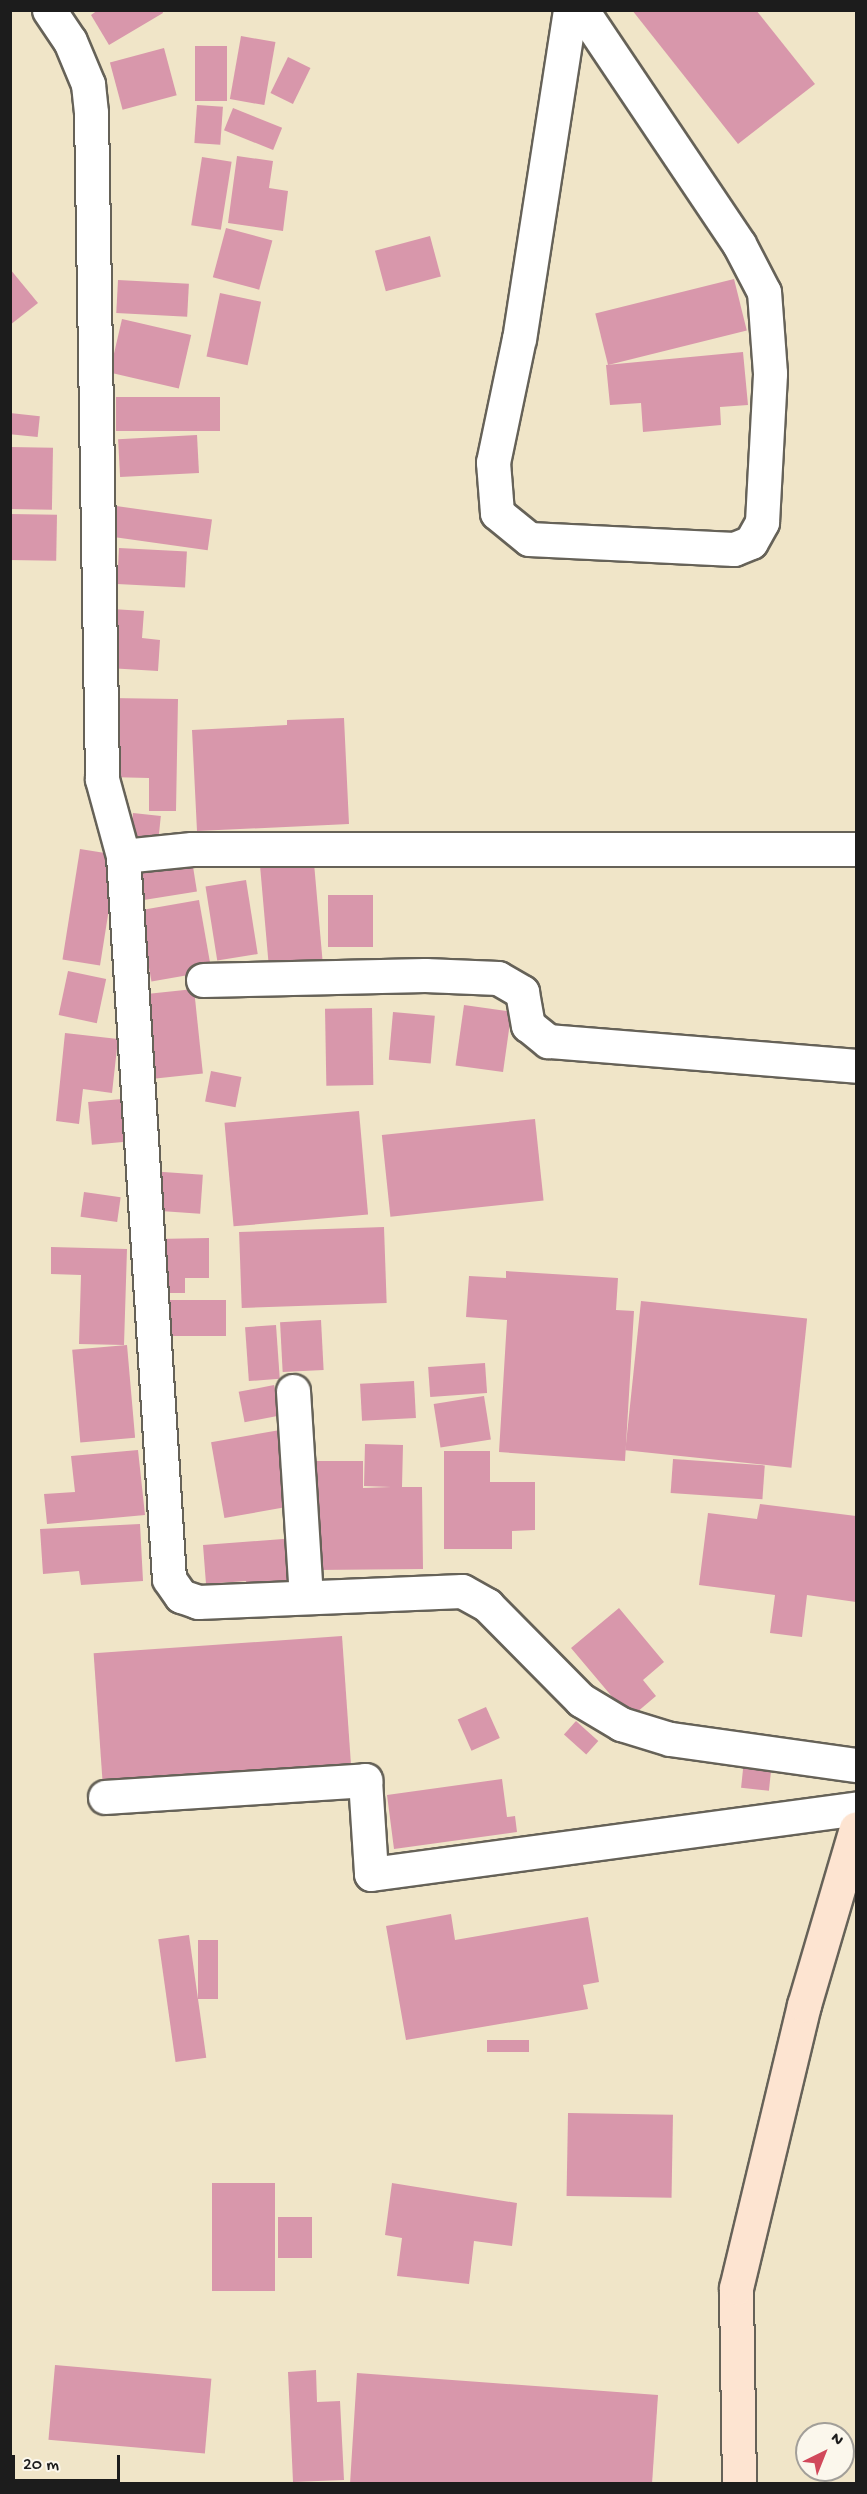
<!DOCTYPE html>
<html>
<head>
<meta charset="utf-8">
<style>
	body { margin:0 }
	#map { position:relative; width:867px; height:2494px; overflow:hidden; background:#f0e5c8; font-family:"Gochi Hand",sans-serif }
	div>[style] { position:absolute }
	.building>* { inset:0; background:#d897ab; transform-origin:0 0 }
	.roads { filter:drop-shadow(2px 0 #666258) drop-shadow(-2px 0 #666258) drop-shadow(0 2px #666258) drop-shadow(0 -2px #666258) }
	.street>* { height:33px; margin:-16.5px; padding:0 16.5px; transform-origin:16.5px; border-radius:16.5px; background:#fff }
	.secondary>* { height:33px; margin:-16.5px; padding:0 16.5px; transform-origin:16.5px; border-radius:16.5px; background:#fde4d1 }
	span { translate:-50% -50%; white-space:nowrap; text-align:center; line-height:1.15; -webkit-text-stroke:6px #fbf7ec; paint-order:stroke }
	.frame { position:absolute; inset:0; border:12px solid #1c1c1c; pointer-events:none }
	.north { position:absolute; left:795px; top:2422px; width:60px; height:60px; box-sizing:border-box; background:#fbf7ec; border:2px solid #a29f99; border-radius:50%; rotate:43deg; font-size:16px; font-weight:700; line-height:24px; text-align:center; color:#1c1c1c }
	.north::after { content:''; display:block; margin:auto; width:21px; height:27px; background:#d1495b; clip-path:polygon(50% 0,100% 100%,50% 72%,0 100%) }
	.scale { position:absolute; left:12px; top:2455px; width:108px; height:27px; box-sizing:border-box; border:3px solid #1c1c1c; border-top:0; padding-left:8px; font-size:18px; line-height:21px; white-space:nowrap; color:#1c1c1c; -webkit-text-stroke:4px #fbf7ec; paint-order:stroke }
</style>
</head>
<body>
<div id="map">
	<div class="building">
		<i style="clip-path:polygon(98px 10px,162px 10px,163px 13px,109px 45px,91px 15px)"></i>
		<i style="clip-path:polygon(632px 10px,756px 10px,815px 84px,738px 144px)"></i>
		<i style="left:241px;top:36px;width:35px;height:64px;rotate:10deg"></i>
		<i style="left:195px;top:46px;width:32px;height:55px"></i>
		<i style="left:164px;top:48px;width:49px;height:56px;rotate:75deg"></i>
		<i style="left:288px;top:57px;width:25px;height:40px;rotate:26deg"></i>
		<i style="left:197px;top:105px;width:26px;height:38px;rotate:4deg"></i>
		<i style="left:233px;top:108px;width:53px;height:24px;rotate:22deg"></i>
		<i style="clip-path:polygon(237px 156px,273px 161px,269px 188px,288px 191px,283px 231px,228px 223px)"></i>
		<i style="left:202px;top:157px;width:30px;height:69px;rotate:9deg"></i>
		<i style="left:226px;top:228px;width:48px;height:51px;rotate:15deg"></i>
		<i style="left:430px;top:236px;width:42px;height:57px;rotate:75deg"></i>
		<i style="clip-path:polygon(10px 269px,38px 303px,10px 325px)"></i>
		<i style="left:734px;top:279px;width:53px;height:143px;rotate:76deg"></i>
		<i style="left:118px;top:280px;width:71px;height:33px;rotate:3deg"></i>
		<i style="left:220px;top:293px;width:42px;height:65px;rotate:12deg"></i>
		<i style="left:122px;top:319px;width:71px;height:55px;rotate:13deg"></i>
		<i style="clip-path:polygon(743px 352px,748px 405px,720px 407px,721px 425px,643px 432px,641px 403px,610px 405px,606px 365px)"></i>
		<i style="left:220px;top:397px;width:34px;height:104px;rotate:90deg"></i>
		<i style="left:10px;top:413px;width:30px;height:21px;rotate:6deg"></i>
		<i style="left:197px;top:435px;width:38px;height:79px;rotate:87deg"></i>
		<i style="left:10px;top:447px;width:43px;height:62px;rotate:1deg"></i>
		<i style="left:109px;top:505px;width:104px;height:31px;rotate:8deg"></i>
		<i style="left:10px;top:514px;width:47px;height:46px;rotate:1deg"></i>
		<i style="left:119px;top:548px;width:68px;height:36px;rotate:3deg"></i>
		<i style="clip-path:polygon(112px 609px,144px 611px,142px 638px,160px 640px,158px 671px,108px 668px)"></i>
		<i style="clip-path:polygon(109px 698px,178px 699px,176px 811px,149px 811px,149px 778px,108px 777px)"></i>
		<i style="clip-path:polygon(344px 718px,349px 824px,197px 831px,192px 730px,287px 725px,287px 720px)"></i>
		<i style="left:133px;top:813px;width:28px;height:27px;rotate:6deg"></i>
		<i style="left:80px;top:849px;width:38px;height:112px;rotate:9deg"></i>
		<i style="left:191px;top:854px;width:38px;height:57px;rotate:81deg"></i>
		<i style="left:314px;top:863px;width:100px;height:54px;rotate:85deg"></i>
		<i style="left:246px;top:880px;width:75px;height:41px;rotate:81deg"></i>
		<i style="left:328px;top:895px;width:45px;height:52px"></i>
		<i style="left:199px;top:900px;width:72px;height:61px;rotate:80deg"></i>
		<i style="left:68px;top:971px;width:39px;height:45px;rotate:12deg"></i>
		<i style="left:194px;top:989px;width:85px;height:57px;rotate:84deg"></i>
		<i style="left:464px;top:1005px;width:48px;height:61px;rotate:8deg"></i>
		<i style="left:372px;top:1008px;width:77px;height:47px;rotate:89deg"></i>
		<i style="left:393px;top:1012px;width:42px;height:48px;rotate:5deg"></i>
		<i style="clip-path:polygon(65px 1033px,118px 1039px,112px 1093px,83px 1089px,79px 1124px,56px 1121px)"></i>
		<i style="left:211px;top:1071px;width:31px;height:31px;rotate:11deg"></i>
		<i style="left:122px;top:1099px;width:43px;height:34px;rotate:85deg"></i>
		<i style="left:359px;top:1111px;width:104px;height:135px;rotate:85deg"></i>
		<i style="left:535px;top:1119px;width:82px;height:154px;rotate:84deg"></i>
		<i style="left:149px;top:1171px;width:54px;height:39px;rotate:4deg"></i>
		<i style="left:84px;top:1192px;width:37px;height:25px;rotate:8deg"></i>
		<i style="left:384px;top:1227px;width:76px;height:145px;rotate:88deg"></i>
		<i style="clip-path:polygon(209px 1238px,209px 1278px,185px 1278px,185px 1293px,157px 1293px,156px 1239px)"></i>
		<i style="clip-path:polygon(51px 1247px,127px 1249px,124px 1345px,79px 1344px,81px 1275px,51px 1274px)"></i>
		<i style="clip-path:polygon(506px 1271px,618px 1278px,616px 1310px,634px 1311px,625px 1461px,499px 1452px,507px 1320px,466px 1317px,469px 1276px,506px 1278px)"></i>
		<i style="left:160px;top:1300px;width:66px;height:36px"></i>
		<i style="left:641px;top:1301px;width:167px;height:150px;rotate:6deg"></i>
		<i style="left:321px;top:1320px;width:50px;height:41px;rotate:87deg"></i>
		<i style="left:276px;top:1325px;width:54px;height:31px;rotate:86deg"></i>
		<i style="left:127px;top:1345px;width:93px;height:55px;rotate:85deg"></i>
		<i style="left:485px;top:1363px;width:30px;height:57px;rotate:86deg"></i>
		<i style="left:414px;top:1381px;width:37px;height:54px;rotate:87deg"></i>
		<i style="left:274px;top:1385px;width:31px;height:36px;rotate:79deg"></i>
		<i style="left:484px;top:1396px;width:44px;height:51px;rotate:81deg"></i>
		<i style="left:280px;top:1430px;width:77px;height:70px;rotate:80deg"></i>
		<i style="clip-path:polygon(365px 1444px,403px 1445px,402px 1487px,422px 1487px,423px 1569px,316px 1570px,314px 1461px,363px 1461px,363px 1488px,391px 1487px,364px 1486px)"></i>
		<i style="clip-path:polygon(138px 1450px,145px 1515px,47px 1524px,44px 1494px,75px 1492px,71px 1456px)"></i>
		<i style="clip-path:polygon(444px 1451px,490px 1451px,490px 1482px,535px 1482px,535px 1530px,512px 1531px,512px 1549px,444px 1549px)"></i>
		<i style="left:673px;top:1459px;width:92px;height:34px;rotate:4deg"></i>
		<i style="clip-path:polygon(760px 1504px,856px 1516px,856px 1602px,807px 1595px,802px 1637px,770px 1633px,775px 1595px,699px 1585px,708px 1513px,757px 1519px)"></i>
		<i style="clip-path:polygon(140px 1524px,143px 1581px,81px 1585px,79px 1571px,43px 1574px,40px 1529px)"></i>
		<i style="clip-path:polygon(296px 1538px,300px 1590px,247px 1594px,246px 1581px,206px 1584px,203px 1545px)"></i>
		<i style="clip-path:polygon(619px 1608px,664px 1662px,643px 1680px,656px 1696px,630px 1718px,571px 1648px)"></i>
		<i style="left:342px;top:1636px;width:134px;height:249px;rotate:86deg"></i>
		<i style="left:486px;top:1707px;width:34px;height:31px;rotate:66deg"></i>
		<i style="left:576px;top:1721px;width:30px;height:18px;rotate:42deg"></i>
		<i style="left:744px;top:1760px;width:28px;height:28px;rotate:6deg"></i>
		<i style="clip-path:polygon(502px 1779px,507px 1817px,515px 1816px,517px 1832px,394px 1849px,387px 1795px)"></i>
		<i style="clip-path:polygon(451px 1914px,455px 1940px,588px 1917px,599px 1982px,583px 1985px,588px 2009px,406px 2040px,386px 1926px)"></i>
		<i style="left:189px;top:1935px;width:124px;height:31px;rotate:82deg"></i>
		<i style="left:198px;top:1940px;width:20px;height:59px"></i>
		<i style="left:487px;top:2040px;width:42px;height:12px"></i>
		<i style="left:568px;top:2113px;width:105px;height:83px;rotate:1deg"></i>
		<i style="left:212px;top:2183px;width:63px;height:108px"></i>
		<i style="clip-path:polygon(392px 2183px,517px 2203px,512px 2246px,474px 2241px,469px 2284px,397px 2276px,402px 2238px,385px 2235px)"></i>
		<i style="left:278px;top:2217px;width:34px;height:41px"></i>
		<i style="left:55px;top:2365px;width:157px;height:75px;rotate:5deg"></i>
		<i style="clip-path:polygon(316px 2370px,317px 2402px,340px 2401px,344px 2480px,293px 2482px,288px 2372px)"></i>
		<i style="clip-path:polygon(357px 2373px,658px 2395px,652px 2484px,350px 2484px)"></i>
	</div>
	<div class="roads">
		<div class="street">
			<i style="left:49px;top:10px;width:37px;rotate:56deg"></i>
			<i style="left:70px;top:41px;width:47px;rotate:67.3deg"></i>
			<i style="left:88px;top:84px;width:29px;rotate:84deg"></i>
			<i style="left:91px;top:113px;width:666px;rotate:89.05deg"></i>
			<i style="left:102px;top:779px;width:80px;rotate:74.7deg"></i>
			<i style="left:123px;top:856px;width:724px;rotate:86.36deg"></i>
			<i style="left:169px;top:1579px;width:21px;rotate:55deg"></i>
			<i style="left:181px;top:1596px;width:18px;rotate:19deg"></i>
			<i style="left:198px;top:1602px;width:264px;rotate:-2.4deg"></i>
			<i style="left:462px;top:1591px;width:29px;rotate:29deg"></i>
			<i style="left:487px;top:1605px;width:134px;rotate:45.3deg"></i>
			<i style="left:581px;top:1700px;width:47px;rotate:31deg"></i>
			<i style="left:621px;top:1724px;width:51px;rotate:17deg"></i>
			<i style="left:670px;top:1739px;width:188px;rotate:8deg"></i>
			<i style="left:570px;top:10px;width:332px;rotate:98.8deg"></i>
			<i style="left:519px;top:338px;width:127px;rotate:101.8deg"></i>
			<i style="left:493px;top:462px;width:51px;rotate:85.5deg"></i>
			<i style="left:497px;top:513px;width:41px;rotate:39.1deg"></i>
			<i style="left:529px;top:539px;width:205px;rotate:2.8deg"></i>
			<i style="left:734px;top:549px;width:18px;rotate:-22deg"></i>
			<i style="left:751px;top:542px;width:23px;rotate:-61deg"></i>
			<i style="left:762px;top:522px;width:149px;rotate:-86.9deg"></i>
			<i style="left:770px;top:373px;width:81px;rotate:-94.2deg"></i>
			<i style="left:764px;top:292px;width:54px;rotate:-117.5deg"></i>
			<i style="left:739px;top:244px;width:282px;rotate:-123.9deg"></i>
			<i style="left:123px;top:856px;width:69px;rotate:-5.8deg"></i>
			<i style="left:192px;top:849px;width:664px"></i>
			<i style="left:203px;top:980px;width:222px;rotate:-1.3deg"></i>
			<i style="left:425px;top:975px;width:73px;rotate:2.4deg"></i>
			<i style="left:498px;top:978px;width:28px;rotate:30deg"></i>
			<i style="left:522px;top:992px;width:34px;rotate:80deg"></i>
			<i style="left:528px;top:1025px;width:26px;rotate:39deg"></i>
			<i style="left:548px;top:1041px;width:309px;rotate:4.6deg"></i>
			<i style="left:293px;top:1391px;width:206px;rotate:86.4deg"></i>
			<i style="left:105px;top:1797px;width:261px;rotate:-3.7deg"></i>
			<i style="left:365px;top:1780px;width:94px;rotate:86.3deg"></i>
			<i style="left:371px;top:1874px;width:489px;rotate:-7.7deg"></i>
		</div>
		<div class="secondary">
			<i style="left:739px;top:2484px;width:196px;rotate:-90.9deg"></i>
			<i style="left:736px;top:2288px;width:291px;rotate:-76.5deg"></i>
			<i style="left:804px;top:2005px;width:184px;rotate:-73.6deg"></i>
		</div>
	</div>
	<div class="frame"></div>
	<div class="north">N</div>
	<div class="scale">20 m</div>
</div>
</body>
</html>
